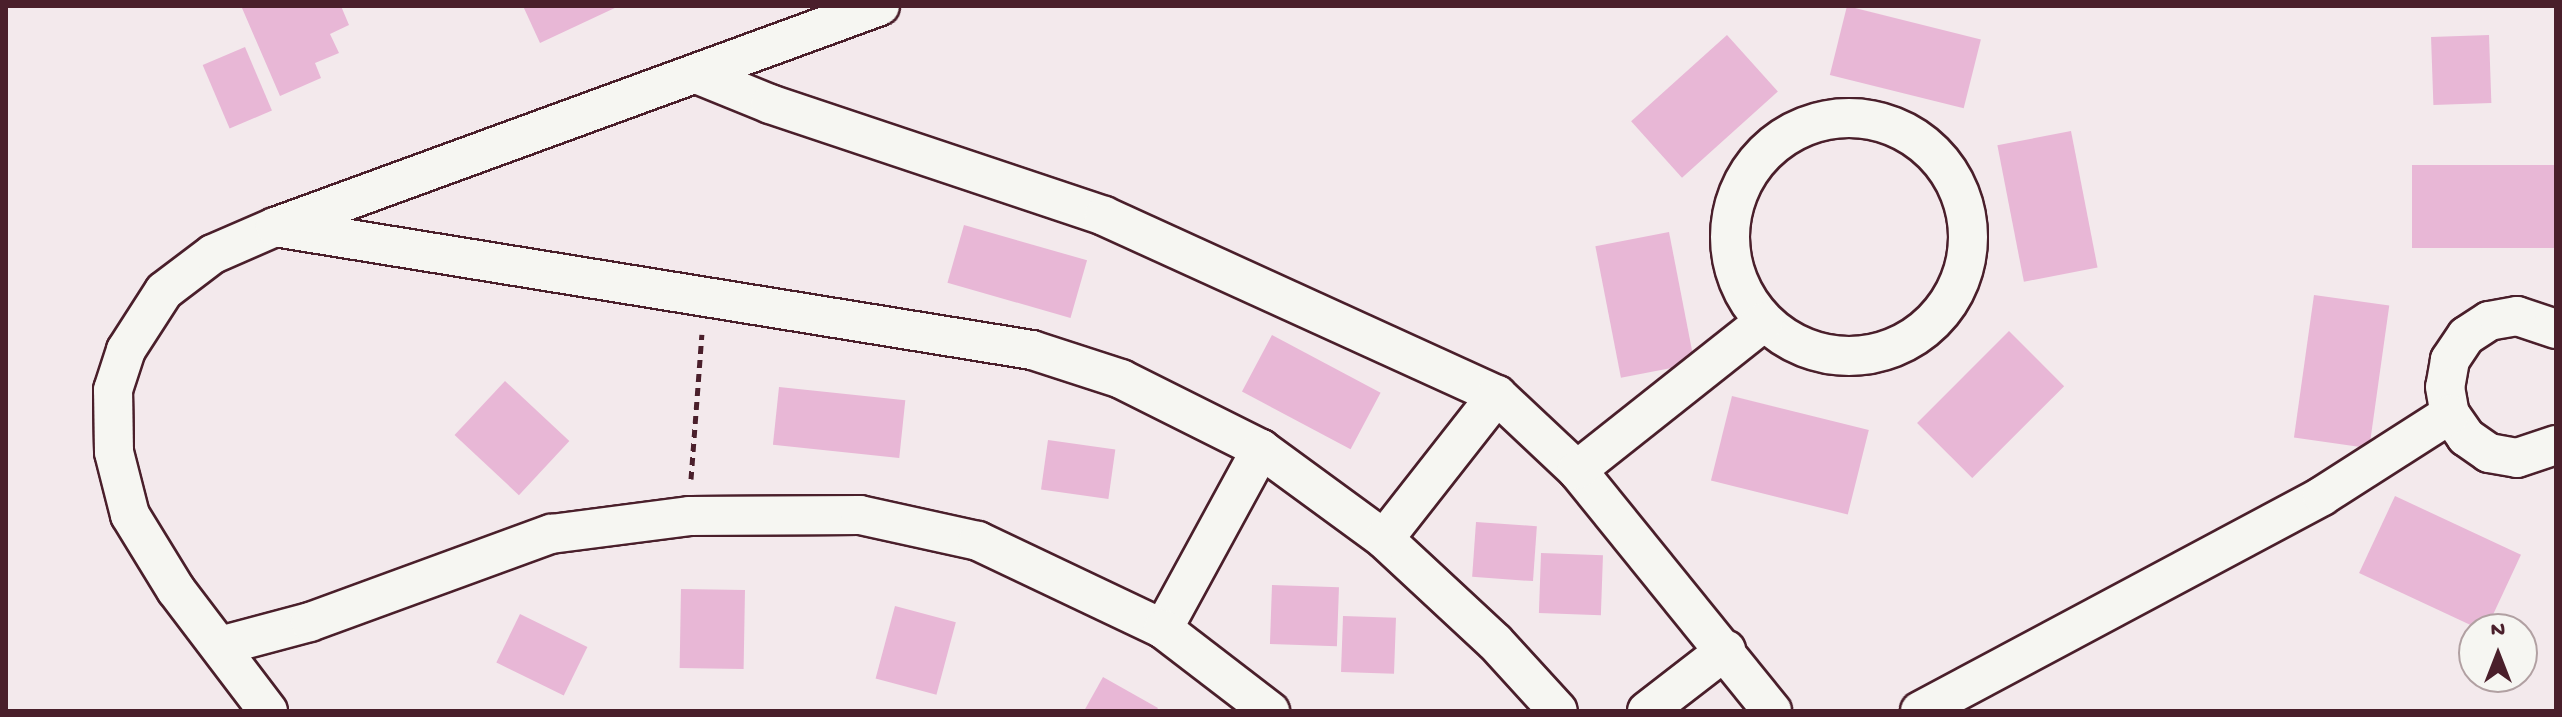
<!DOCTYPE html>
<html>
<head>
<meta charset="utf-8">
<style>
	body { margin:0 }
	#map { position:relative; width:2562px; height:717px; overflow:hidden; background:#f3e9ec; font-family:"Gochi Hand",sans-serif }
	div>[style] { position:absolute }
	.building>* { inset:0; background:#e8b7d6; transform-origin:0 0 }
	.path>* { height:5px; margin-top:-2.5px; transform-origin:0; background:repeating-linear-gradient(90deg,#4a1f2b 0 8px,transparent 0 14px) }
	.roads { filter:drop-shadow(2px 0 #4a1f2b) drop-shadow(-2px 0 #4a1f2b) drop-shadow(0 2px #4a1f2b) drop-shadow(0 -2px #4a1f2b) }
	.street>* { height:38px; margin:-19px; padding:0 19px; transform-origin:19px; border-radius:19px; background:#f6f6f2 }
	.street>.ring { margin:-19px; padding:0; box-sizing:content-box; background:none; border:38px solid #f6f6f2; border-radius:50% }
	span { translate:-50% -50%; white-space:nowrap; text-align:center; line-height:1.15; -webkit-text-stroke:7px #f6f6f2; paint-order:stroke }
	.frame { position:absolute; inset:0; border:8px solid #4a1f2b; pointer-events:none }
	.north { position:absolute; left:2458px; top:613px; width:80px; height:80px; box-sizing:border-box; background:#f6f6f2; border:2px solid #b1a0a2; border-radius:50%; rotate:0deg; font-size:22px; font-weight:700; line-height:32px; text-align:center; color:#4a1f2b }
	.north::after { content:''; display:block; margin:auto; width:28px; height:36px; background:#4a1f2b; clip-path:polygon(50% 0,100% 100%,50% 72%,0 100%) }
</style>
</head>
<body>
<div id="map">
	<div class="building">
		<i style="clip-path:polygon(341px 6px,349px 25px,330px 34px,339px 53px,315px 63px,321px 78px,280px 96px,242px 8px)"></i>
		<i style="clip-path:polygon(523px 6px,619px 6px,540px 43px)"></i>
		<i style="left:1847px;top:6px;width:138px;height:71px;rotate:14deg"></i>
		<i style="left:1727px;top:35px;width:76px;height:129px;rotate:48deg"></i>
		<i style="left:2489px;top:35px;width:68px;height:58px;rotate:88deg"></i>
		<i style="left:245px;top:47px;width:69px;height:46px;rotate:67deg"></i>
		<i style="left:2071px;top:131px;width:139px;height:75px;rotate:79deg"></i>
		<i style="left:2556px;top:165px;width:83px;height:144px;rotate:90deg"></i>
		<i style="left:964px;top:225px;width:128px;height:60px;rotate:16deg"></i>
		<i style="left:1669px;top:232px;width:134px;height:75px;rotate:79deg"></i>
		<i style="left:2314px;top:295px;width:76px;height:144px;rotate:8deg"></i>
		<i style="left:2009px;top:331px;width:78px;height:130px;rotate:45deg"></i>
		<i style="left:1272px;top:335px;width:123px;height:64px;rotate:28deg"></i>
		<i style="left:505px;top:381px;width:88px;height:74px;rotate:43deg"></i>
		<i style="left:779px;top:387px;width:127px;height:58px;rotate:6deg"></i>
		<i style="left:1732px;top:396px;width:141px;height:87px;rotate:14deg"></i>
		<i style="left:1048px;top:440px;width:68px;height:50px;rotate:8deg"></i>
		<i style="left:2395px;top:496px;width:139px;height:85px;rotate:25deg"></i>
		<i style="left:1476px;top:522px;width:61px;height:55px;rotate:4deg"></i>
		<i style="left:1541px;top:553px;width:62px;height:60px;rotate:2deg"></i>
		<i style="left:1272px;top:585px;width:67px;height:59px;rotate:2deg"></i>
		<i style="left:681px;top:589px;width:64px;height:79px;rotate:1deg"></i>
		<i style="left:895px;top:606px;width:63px;height:75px;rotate:15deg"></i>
		<i style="left:520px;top:614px;width:75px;height:54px;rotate:26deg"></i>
		<i style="left:1343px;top:616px;width:53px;height:56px;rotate:2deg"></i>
		<i style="clip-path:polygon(1103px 677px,1158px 708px,1156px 711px,1084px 711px)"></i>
	</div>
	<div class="path">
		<i style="left:691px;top:479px;width:145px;rotate:-85.7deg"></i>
	</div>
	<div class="roads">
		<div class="street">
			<i style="left:699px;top:75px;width:77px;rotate:22.2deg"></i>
			<i style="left:770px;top:104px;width:352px;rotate:18.5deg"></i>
			<i style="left:1104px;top:216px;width:432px;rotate:24.5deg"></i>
			<i style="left:1497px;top:395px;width:110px;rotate:43.2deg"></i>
			<i style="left:1577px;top:470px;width:310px;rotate:51deg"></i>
			<i class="ring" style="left:1730px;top:118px;width:200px;height:200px"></i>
			<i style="left:275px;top:227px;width:767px;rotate:9.23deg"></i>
			<i style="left:1032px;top:350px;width:94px;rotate:18deg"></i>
			<i style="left:1121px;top:379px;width:157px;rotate:26.6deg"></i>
			<i style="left:1261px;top:449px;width:152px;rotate:36.2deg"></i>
			<i style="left:1384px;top:539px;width:151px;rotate:42.9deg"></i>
			<i style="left:1495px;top:642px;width:93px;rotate:47.6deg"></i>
			<i style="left:2556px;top:329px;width:41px;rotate:-161.6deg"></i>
			<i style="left:2517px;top:316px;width:28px;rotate:170deg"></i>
			<i style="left:2489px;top:321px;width:27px;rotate:147deg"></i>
			<i style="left:2466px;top:336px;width:29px;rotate:124deg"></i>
			<i style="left:2450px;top:360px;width:27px;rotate:100deg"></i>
			<i style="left:2445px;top:387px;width:27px;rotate:80deg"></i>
			<i style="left:2450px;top:414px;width:28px;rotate:55deg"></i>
			<i style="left:2466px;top:437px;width:28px;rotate:35deg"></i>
			<i style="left:2489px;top:453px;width:28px;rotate:10deg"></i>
			<i style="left:2517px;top:458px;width:41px;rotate:-18.4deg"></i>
			<i style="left:1577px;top:470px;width:238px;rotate:-38.4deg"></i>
			<i style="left:1384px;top:539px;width:183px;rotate:-51.9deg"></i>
			<i style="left:1163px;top:629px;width:205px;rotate:-61.4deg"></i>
			<i style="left:220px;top:646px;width:93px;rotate:-14.9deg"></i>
			<i style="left:310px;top:622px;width:257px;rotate:-20.1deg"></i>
			<i style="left:551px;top:534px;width:139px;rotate:-7.4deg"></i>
			<i style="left:689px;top:516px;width:171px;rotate:-0.3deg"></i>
			<i style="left:860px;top:515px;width:121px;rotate:12.4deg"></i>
			<i style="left:978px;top:541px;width:205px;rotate:25.4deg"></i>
			<i style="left:1163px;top:629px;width:135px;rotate:37.5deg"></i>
			<i style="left:268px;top:711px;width:152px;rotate:-127.2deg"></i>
			<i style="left:176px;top:590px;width:88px;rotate:-121.5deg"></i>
			<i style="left:130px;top:515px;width:65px;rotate:-104.3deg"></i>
			<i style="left:114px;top:452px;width:62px;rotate:-90.9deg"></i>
			<i style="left:113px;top:390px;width:42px;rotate:-72deg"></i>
			<i style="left:126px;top:350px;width:70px;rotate:-57.2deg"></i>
			<i style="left:164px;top:291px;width:61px;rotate:-37.1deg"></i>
			<i style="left:213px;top:254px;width:68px;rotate:-23.5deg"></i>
			<i style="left:275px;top:227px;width:644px;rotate:-20.07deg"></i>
			<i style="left:1647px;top:711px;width:100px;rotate:-37.7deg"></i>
			<i style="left:1920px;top:711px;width:456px;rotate:-28.1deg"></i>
			<i style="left:2322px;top:496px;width:152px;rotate:-32.6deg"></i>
		</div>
	</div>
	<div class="frame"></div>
	<div class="north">N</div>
</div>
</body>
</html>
